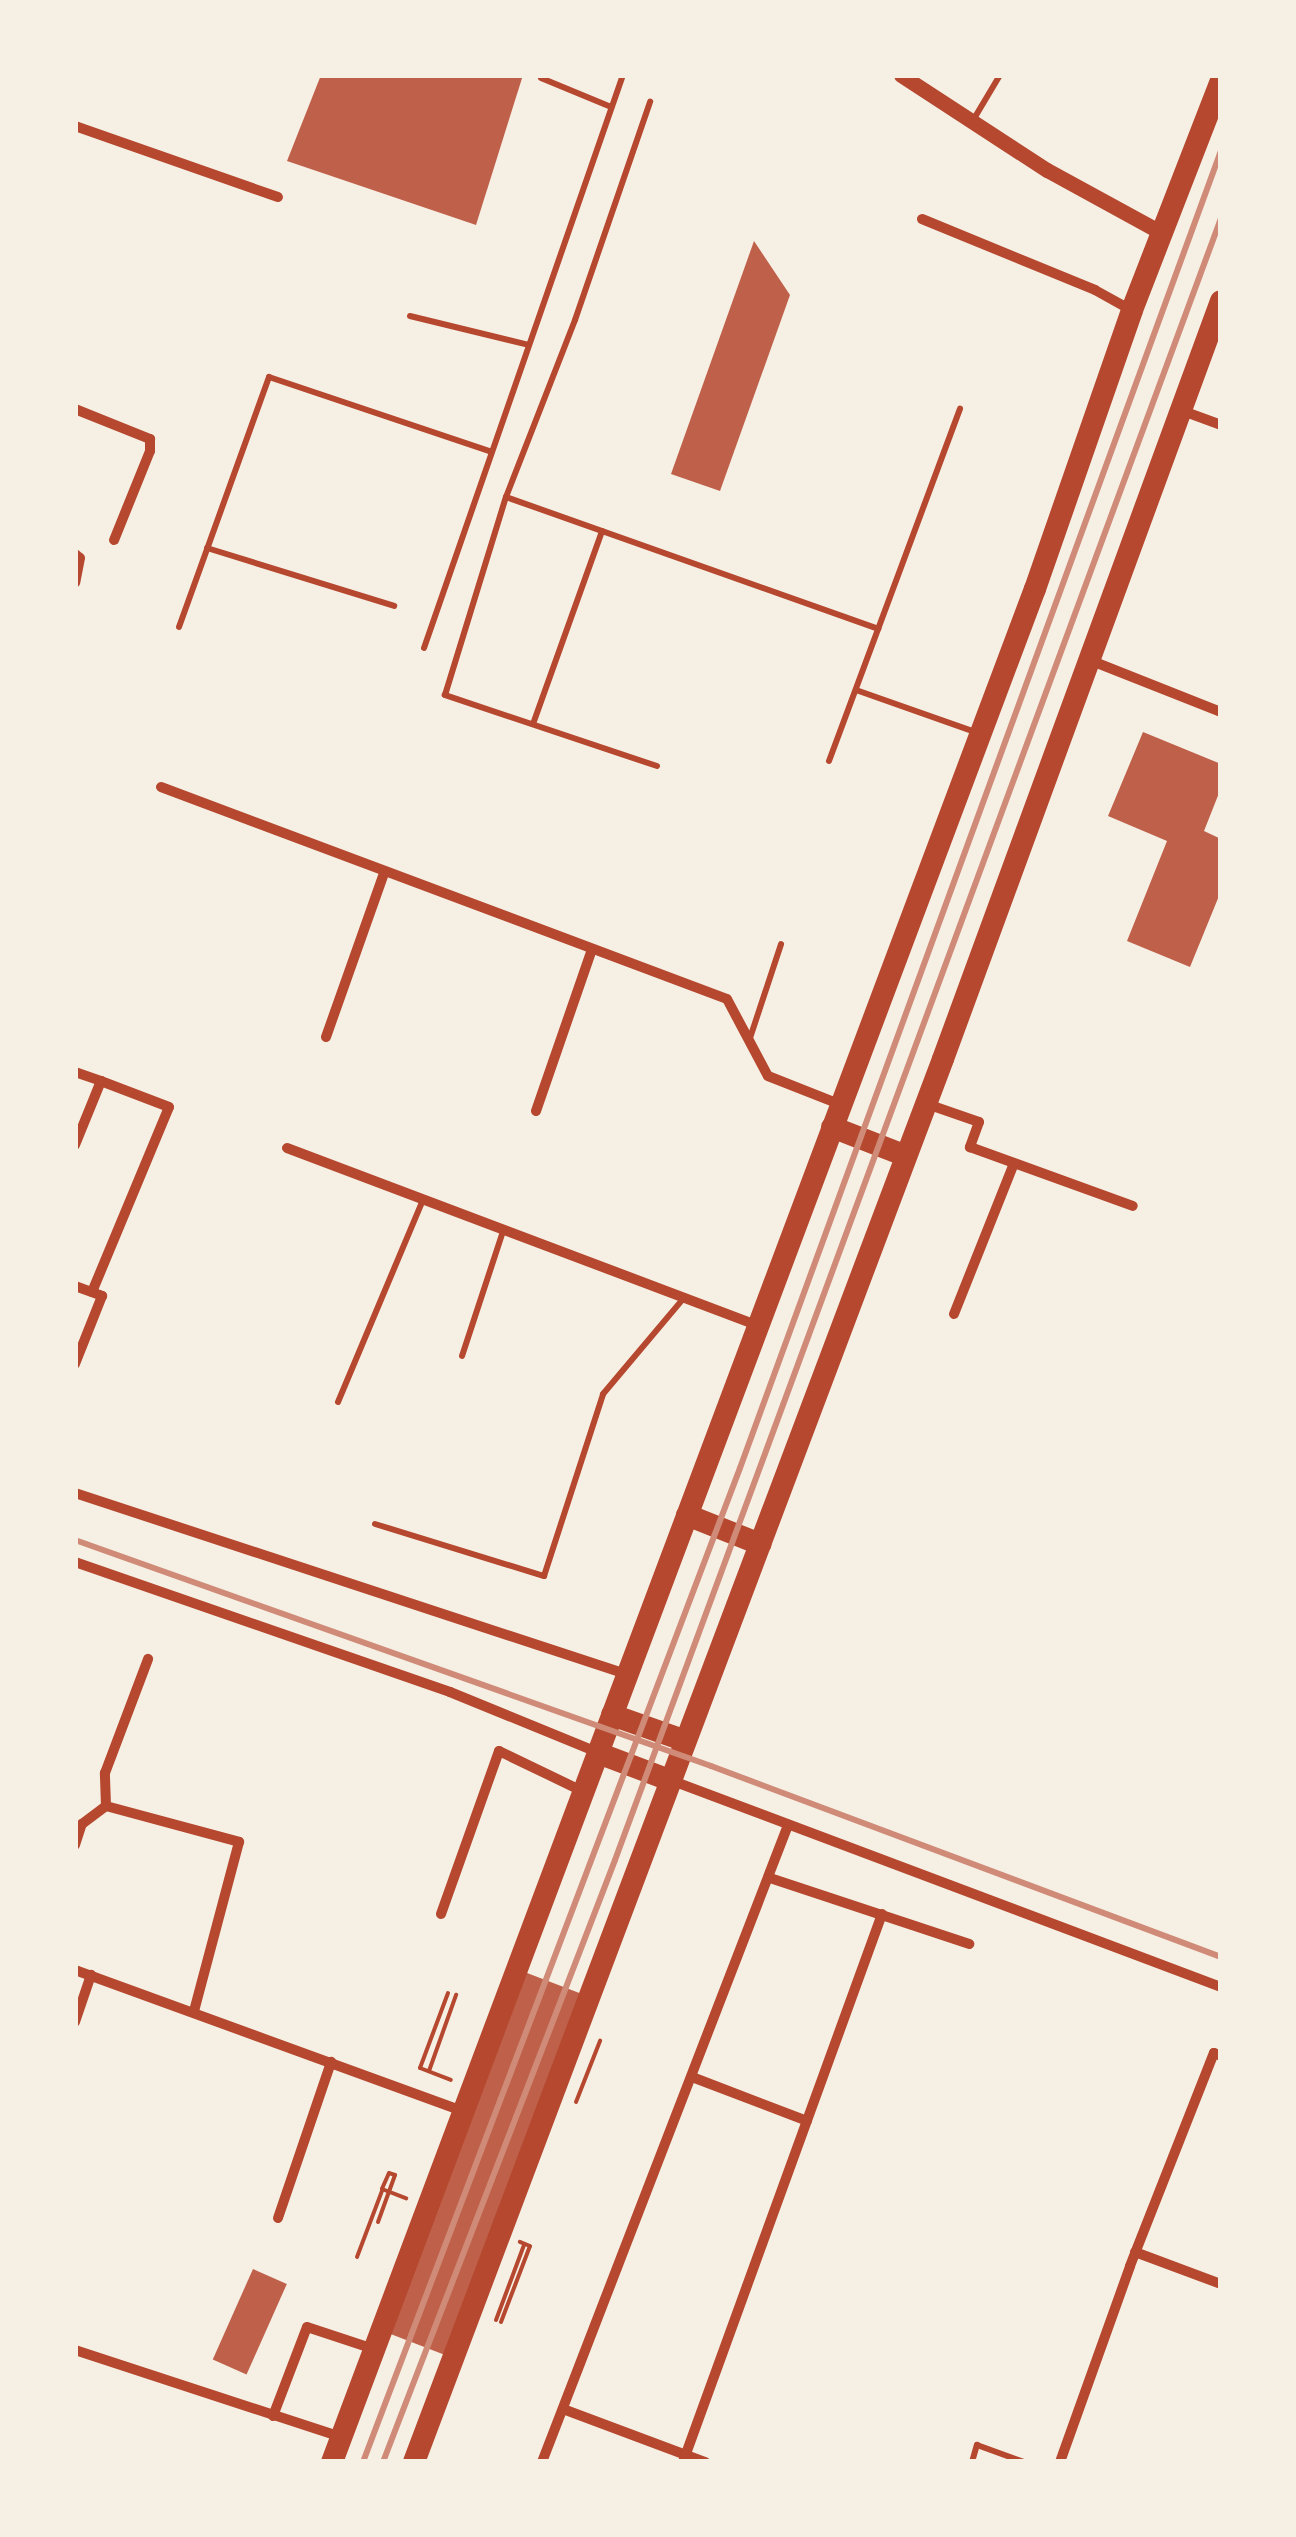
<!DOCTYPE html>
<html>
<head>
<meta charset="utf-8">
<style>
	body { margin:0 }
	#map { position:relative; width:1296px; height:2537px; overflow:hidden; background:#f6efe4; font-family:Barlow,sans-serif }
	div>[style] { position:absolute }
	.building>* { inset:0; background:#bf614a; transform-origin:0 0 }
	.path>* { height:4px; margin:-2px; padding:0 2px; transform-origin:2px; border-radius:2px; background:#b5482f }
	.service>* { height:6px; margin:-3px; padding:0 3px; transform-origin:3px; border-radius:3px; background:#b5482f }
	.minor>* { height:10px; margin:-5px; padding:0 5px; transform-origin:5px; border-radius:5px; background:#b5482f }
	.tertiary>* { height:15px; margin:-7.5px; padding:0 7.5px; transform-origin:7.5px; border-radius:7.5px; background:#b5482f }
	.trunk>* { height:22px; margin:-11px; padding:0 11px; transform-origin:11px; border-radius:11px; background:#b5482f }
	.rail>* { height:6px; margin:-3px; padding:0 3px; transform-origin:3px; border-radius:3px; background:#cf8b77 }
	span { translate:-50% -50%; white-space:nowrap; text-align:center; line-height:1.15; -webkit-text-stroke:9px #f6efe4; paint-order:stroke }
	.frame { position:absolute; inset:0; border:78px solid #f6efe4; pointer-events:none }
</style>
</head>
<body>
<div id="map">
	<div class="building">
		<i style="clip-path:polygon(321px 75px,523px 75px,476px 225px,287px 161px)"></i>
		<i style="clip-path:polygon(754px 241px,790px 295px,720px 491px,671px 474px)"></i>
		<i style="clip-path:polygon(1143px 732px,1221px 764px,1221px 788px,1204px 831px,1221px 839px,1221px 891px,1190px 967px,1127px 941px,1167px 841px,1108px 816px)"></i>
		<i style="left:514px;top:1968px;width:84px;height:386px;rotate:21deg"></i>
		<i style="left:253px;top:2269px;width:37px;height:99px;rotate:24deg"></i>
	</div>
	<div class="path">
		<i style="left:448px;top:1993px;width:80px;rotate:110.5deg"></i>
		<i style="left:420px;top:2068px;width:33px;rotate:21deg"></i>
		<i style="left:429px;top:2071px;width:81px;rotate:-70.4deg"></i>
		<i style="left:576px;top:2102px;width:66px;rotate:-68.5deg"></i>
		<i style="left:378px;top:2222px;width:50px;rotate:-70.1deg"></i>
		<i style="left:395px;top:2175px;width:6px;rotate:-162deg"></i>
		<i style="left:389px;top:2173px;width:17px;rotate:114deg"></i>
		<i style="left:382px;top:2189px;width:26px;rotate:21deg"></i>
		<i style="left:357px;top:2257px;width:71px;rotate:-69.3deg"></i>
		<i style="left:496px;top:2320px;width:80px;rotate:-69.5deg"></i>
		<i style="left:501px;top:2322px;width:81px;rotate:-69.1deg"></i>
		<i style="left:530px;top:2246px;width:11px;rotate:-158deg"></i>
	</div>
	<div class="service">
		<i style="left:541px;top:78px;width:76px;rotate:22.5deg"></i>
		<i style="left:972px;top:122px;width:55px;rotate:-59.2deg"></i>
		<i style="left:410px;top:316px;width:122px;rotate:13.7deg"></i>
		<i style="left:506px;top:497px;width:190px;rotate:-68.7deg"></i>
		<i style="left:575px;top:320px;width:231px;rotate:-71deg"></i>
		<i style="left:207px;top:548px;width:196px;rotate:17.2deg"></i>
		<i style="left:179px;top:627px;width:266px;rotate:-70.2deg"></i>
		<i style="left:269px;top:377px;width:235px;rotate:18.6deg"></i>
		<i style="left:424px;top:648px;width:607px;rotate:-70.85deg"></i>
		<i style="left:856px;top:690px;width:126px;rotate:19.4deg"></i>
		<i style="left:533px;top:724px;width:205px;rotate:-70.3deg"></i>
		<i style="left:829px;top:761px;width:376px;rotate:-69.6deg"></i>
		<i style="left:657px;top:766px;width:224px;rotate:-161.5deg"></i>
		<i style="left:445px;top:695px;width:207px;rotate:-72.9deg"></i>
		<i style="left:506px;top:497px;width:395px;rotate:19.5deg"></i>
		<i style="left:750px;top:1038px;width:99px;rotate:-71.7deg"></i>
		<i style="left:462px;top:1356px;width:132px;rotate:-71.8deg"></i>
		<i style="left:338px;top:1402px;width:219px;rotate:-67.2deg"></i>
		<i style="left:375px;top:1524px;width:177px;rotate:17.1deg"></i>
		<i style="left:544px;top:1576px;width:191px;rotate:-72deg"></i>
		<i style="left:603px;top:1394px;width:124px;rotate:-49.9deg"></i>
		<i style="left:972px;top:2462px;width:18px;rotate:-74deg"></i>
		<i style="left:977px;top:2445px;width:50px;rotate:19.9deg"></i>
	</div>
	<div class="minor">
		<i style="left:75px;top:126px;width:215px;rotate:19.3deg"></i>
		<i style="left:922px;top:219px;width:187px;rotate:22.3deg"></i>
		<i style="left:1095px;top:290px;width:41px;rotate:29.1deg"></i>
		<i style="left:75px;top:409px;width:81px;rotate:21.8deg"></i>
		<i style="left:150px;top:439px;width:12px;rotate:90deg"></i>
		<i style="left:150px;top:451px;width:96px;rotate:112deg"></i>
		<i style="left:1183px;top:411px;width:40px;rotate:20.2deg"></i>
		<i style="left:75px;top:554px;width:6px;rotate:39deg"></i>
		<i style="left:80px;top:558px;width:25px;rotate:101deg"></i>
		<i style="left:1092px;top:661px;width:139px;rotate:21.6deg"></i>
		<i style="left:161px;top:787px;width:604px;rotate:20.53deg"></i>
		<i style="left:727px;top:999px;width:87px;rotate:62deg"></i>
		<i style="left:768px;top:1076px;width:76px;rotate:21.5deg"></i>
		<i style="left:326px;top:1037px;width:174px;rotate:-70.5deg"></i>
		<i style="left:75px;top:1072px;width:28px;rotate:19deg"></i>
		<i style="left:101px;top:1081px;width:69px;rotate:112.1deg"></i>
		<i style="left:927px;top:1104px;width:55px;rotate:19.1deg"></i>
		<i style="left:979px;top:1122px;width:27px;rotate:110deg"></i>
		<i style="left:970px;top:1147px;width:173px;rotate:19.9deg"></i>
		<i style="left:536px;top:1111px;width:171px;rotate:-70.9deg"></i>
		<i style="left:287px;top:1148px;width:504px;rotate:20.66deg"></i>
		<i style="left:75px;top:1286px;width:29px;rotate:20deg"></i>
		<i style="left:102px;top:1296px;width:73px;rotate:111.7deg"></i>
		<i style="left:92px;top:1292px;width:200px;rotate:-67.4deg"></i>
		<i style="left:169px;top:1107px;width:73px;rotate:-159.1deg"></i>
		<i style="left:954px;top:1314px;width:162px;rotate:-68.3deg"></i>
		<i style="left:75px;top:1493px;width:580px;rotate:18.19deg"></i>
		<i style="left:75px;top:1562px;width:397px;rotate:19.1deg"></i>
		<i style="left:450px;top:1692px;width:159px;rotate:22.2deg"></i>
		<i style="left:673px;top:1781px;width:585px;rotate:20.6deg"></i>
		<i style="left:106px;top:1806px;width:138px;rotate:15.1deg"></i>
		<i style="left:239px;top:1842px;width:175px;rotate:104.9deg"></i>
		<i style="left:106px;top:1806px;width:33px;rotate:-92deg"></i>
		<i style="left:105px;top:1773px;width:122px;rotate:-69.3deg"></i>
		<i style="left:75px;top:1845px;width:22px;rotate:-72deg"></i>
		<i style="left:82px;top:1824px;width:30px;rotate:-37deg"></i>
		<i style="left:770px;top:1878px;width:210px;rotate:18.3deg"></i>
		<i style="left:441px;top:1914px;width:173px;rotate:-70.4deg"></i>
		<i style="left:499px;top:1751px;width:92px;rotate:25.7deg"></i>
		<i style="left:75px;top:1970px;width:413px;rotate:20deg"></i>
		<i style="left:75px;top:2022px;width:50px;rotate:-71.2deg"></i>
		<i style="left:692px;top:2077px;width:123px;rotate:20.9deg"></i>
		<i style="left:278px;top:2218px;width:165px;rotate:-71.2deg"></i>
		<i style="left:1135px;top:2252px;width:92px;rotate:20.4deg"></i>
		<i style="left:75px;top:2350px;width:280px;rotate:18.1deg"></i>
		<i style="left:563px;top:2409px;width:152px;rotate:20.5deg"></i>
		<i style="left:273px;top:2416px;width:95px;rotate:-69.1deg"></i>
		<i style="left:307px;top:2327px;width:71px;rotate:18.2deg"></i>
		<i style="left:542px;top:2462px;width:683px;rotate:-68.88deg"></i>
		<i style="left:683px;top:2462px;width:583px;rotate:-70.04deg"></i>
		<i style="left:1060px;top:2462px;width:208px;rotate:-70.3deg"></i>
		<i style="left:1130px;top:2266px;width:229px;rotate:-68.5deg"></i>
		<i style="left:1214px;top:2053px;width:8px;rotate:23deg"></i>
	</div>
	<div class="tertiary">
		<i style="left:901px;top:75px;width:174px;rotate:33.1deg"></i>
		<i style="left:1047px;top:170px;width:131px;rotate:28.7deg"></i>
	</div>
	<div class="trunk">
		<i style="left:832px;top:1127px;width:79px;rotate:21.4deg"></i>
		<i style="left:687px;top:1515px;width:79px;rotate:21.7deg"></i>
		<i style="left:612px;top:1715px;width:78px;rotate:19.4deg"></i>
		<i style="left:598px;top:1753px;width:79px;rotate:20.7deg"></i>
		<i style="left:332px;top:2462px;width:2001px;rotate:-69.43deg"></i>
		<i style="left:1035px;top:589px;width:295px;rotate:-70.8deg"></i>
		<i style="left:1132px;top:310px;width:247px;rotate:-68.8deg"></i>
		<i style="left:414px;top:2462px;width:1499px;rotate:-69.34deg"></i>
		<i style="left:943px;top:1059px;width:807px;rotate:-69.86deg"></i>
	</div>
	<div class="rail">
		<i style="left:75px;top:1540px;width:675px;rotate:19.56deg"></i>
		<i style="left:711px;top:1766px;width:545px;rotate:20.53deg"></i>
		<i style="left:363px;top:2462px;width:1063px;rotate:-69.23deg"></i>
		<i style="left:740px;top:1468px;width:1402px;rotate:-69.94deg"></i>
		<i style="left:383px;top:2462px;width:645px;rotate:-68.92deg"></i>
		<i style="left:615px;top:1860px;width:1750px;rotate:-69.74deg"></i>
	</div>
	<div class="frame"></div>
</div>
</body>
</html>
